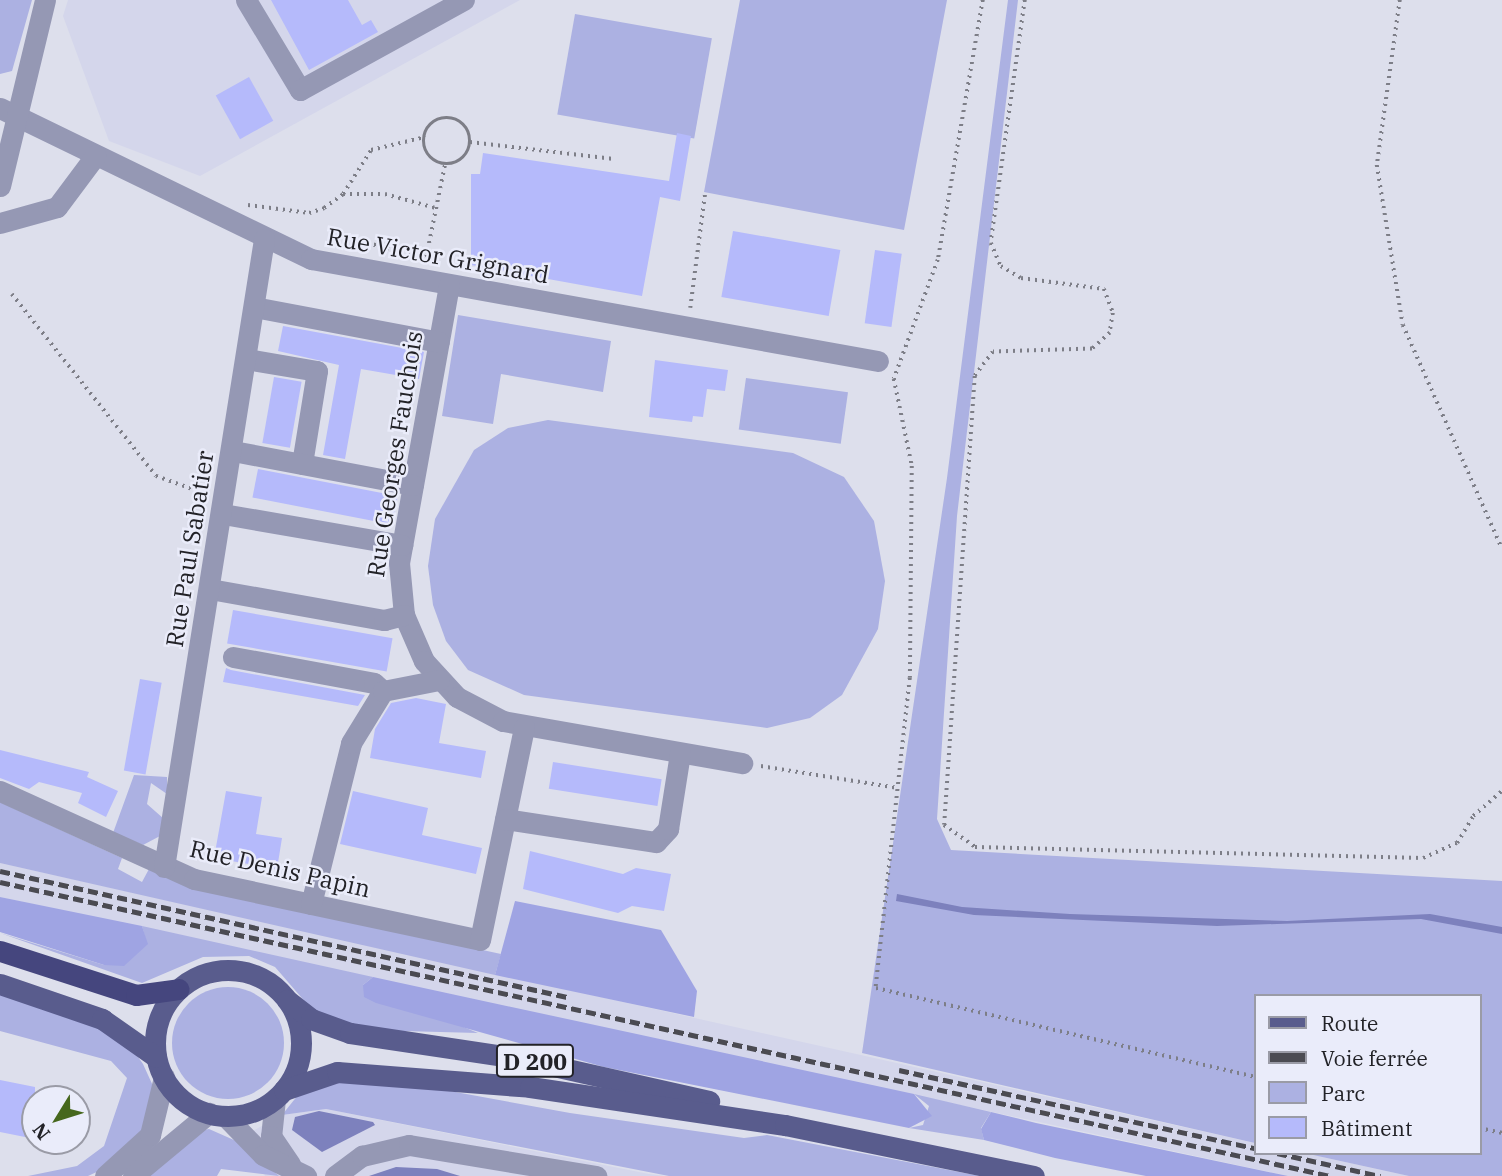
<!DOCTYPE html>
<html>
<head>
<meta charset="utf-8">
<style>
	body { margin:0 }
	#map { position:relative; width:1502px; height:1176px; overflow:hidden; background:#dddfec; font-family:"IBM Plex Serif",serif }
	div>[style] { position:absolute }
	.built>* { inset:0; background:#d4d6eb }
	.green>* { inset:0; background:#acb1e2; transform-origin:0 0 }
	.round { border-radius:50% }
	.forest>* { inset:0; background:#9fa4e3 }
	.water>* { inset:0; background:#7d81bd }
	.building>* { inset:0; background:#b5bafb; transform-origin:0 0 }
	.path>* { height:3.5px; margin-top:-1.75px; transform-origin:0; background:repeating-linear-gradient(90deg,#7d7e87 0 2px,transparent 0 7px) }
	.path>.ring { margin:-1.75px; padding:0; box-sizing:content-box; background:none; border:3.5px solid #7d7e87; border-radius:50% }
	.minor>* { height:21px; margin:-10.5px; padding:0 10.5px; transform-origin:10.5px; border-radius:10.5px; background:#9598b4 }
	.major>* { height:21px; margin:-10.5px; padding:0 10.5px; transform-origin:10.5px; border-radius:10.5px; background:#595c8d }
	.major>.ring { margin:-10.5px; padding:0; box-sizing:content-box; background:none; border:21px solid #595c8d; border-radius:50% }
	.highway>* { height:21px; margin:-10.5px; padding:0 10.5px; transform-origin:10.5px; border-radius:10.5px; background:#45467e }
	.rail>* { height:5px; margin-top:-2.5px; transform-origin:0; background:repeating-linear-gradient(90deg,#4b4b52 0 10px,transparent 0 15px) }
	span { translate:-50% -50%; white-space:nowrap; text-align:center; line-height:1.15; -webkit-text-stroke:5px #eaecfa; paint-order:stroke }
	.shield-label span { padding:2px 5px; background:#eaecfa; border:2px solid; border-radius:5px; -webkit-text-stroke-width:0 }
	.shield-label { font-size:23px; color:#222227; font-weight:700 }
	.street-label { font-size:24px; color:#222227 }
	.legend { position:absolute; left:1254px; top:994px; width:228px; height:161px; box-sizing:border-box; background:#eaecfa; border:2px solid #9a9ba6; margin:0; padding:9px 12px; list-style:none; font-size:21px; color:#222227 }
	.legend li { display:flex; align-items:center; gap:14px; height:35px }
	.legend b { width:35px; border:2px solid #9a9ba6 }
	.north { position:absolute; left:21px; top:1085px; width:70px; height:70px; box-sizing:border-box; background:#eaecfa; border:2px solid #9a9ba6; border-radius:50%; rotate:232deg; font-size:19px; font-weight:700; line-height:28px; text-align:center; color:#222227 }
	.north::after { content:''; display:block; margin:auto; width:24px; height:32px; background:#46671d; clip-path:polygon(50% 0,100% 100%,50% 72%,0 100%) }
</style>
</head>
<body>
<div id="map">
	<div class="built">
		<i style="clip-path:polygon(68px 0,520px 0,200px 176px,109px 141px,63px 16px)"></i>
		<i style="clip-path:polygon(0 863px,1255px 1143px,1255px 1153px,1304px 1153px,1409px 1176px,1288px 1176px,0 897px)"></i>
		<i style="clip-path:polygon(326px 1109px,649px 1174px,665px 1176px,265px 1176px,245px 1135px,282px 1115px)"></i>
	</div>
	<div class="green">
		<i style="clip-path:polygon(0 0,32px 0,12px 71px,0 74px)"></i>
		<i style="clip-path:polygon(740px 0,947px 0,904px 230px,704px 192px)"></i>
		<i style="clip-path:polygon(1008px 0,1018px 0,957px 516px,937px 819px,951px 850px,1502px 881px,1502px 1176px,1409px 1176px,1304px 1153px,1479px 1153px,1479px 996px,1255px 996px,1255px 1143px,862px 1053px,947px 478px)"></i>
		<i style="left:575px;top:14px;width:139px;height:102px;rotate:10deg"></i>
		<i style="clip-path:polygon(458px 315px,611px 341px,603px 392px,501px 374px,493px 424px,442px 416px)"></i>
		<i style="left:746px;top:378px;width:103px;height:52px;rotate:8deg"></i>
		<i style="clip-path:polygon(548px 420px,793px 453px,844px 477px,874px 521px,885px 581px,878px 629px,842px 695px,810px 718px,767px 728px,524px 695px,468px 670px,446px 641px,433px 605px,428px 566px,435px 519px,474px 450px,508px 428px)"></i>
		<i style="clip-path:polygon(134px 775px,167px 777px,167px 794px,151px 783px,147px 804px,164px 819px,160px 836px,143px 845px,113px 833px)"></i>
		<i style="clip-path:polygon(0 802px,122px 858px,118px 869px,142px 882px,149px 869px,192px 887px,501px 954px,495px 975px,0 863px)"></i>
		<i style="clip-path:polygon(142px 926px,373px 977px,363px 985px,478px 1033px,365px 1030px,314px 1012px,275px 967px,249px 956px,203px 957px,142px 983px,0 933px,104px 965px,147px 944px)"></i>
		<i class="round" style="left:172px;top:987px;width:112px;height:112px"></i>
		<i style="clip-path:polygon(0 993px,98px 1024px,129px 1044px,143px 1064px,153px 1086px,142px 1134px,116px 1163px,88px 1176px,28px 1176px,77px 1166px,104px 1146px,127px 1078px,111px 1061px,0 1031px)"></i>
		<i style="clip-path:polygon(330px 1081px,417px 1085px,570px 1113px,744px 1138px,767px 1135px,980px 1176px,669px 1176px,326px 1109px,282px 1115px,298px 1095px)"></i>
		<i style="clip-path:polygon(914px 1094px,991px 1112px,981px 1128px,984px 1140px,909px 1128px,923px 1125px,929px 1106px)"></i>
		<i style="clip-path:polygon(209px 1129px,243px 1144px,279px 1176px,221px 1169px,217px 1176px,145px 1176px,190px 1133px)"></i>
	</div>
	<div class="forest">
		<i style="clip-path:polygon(0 897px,142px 926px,148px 944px,124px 966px,104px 965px,0 932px)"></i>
		<i style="clip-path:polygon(515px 901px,661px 930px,697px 991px,694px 1017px,495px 975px)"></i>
		<i style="clip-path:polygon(373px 977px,914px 1094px,932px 1116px,909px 1128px,604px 1067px,376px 1003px,364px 997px,363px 985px)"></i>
		<i style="clip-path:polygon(991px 1112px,1036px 1123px,1288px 1176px,1146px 1176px,1055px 1158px,984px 1140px,981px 1129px)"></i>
	</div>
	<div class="water">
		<i style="clip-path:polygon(897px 894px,962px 907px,1070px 914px,1287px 921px,1430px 914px,1502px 927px,1502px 934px,1421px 919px,1217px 926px,974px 915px,896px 901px)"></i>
		<i style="clip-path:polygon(319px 1111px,373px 1122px,375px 1125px,322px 1152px,292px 1130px,295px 1117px)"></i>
		<i style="clip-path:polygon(396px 1167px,437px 1169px,460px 1176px,369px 1176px)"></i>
	</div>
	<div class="building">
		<i style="clip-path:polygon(271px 0,348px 0,362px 25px,371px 20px,378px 32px,309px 70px)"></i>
		<i style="left:249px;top:77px;width:50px;height:38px;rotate:61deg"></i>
		<i style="clip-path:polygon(677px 133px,691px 136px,680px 201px,660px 197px,642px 296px,471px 265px,471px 174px,480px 174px,483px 153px,669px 181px)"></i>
		<i style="left:733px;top:231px;width:109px;height:67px;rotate:10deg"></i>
		<i style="left:875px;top:250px;width:27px;height:74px;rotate:8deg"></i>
		<i style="clip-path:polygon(283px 326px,424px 352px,419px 379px,361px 369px,345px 459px,323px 455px,339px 365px,278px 351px)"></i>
		<i style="clip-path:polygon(655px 360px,728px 370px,725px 391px,707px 389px,703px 417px,693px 416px,692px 422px,649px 417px)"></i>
		<i style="left:274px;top:377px;width:28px;height:67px;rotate:10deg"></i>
		<i style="left:258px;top:469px;width:142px;height:29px;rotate:11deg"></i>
		<i style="left:233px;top:610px;width:162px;height:34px;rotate:10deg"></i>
		<i style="clip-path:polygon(226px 668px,231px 670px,365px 695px,358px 706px,223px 682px)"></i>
		<i style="left:140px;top:679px;width:22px;height:93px;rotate:10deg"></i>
		<i style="clip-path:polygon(416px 698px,446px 704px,439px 743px,486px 751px,481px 778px,370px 758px,375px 729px,391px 703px)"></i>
		<i style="clip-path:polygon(0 750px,89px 772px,87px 777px,118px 791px,106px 817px,78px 803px,82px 793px,39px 782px,29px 789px,0 778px)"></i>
		<i style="left:553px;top:762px;width:110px;height:27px;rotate:9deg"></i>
		<i style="clip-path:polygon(226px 791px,262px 797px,256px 834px,282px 838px,277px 869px,214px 858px)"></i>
		<i style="clip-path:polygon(353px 791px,428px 808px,422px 835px,482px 848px,476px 874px,340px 844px)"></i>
		<i style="clip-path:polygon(530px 851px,623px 874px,636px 868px,671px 874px,664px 911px,632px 906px,618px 913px,523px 889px)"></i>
		<i style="clip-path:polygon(0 1080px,35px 1087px,35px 1139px,0 1132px)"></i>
	</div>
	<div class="path">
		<i style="left:983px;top:0;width:264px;rotate:99.8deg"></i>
		<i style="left:938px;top:260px;width:127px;rotate:110.3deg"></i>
		<i style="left:894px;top:379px;width:89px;rotate:78.3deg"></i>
		<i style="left:912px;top:466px;width:212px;rotate:90.5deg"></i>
		<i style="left:910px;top:678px;width:312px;rotate:96.3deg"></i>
		<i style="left:876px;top:988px;width:389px;rotate:13.2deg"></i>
		<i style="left:1025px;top:0;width:245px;rotate:98deg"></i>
		<i style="left:991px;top:243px;width:25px;rotate:67deg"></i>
		<i style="left:1001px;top:266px;width:23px;rotate:31deg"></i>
		<i style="left:1021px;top:278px;width:84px;rotate:7.5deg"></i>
		<i style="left:1104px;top:289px;width:26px;rotate:69deg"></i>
		<i style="left:1113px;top:313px;width:20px;rotate:99deg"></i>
		<i style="left:1110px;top:333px;width:24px;rotate:138deg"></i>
		<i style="left:1092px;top:349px;width:99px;rotate:178.3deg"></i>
		<i style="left:993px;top:352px;width:30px;rotate:127deg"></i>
		<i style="left:975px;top:376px;width:450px;rotate:93.9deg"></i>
		<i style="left:944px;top:825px;width:38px;rotate:35deg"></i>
		<i style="left:975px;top:847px;width:448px;rotate:1.4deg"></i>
		<i style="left:1423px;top:858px;width:37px;rotate:-24deg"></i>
		<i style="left:1457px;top:843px;width:31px;rotate:-59deg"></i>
		<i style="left:1473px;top:816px;width:38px;rotate:-41deg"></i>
		<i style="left:1400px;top:0;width:167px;rotate:97.9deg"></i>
		<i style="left:1377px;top:165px;width:162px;rotate:80.8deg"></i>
		<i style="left:1403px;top:325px;width:244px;rotate:66.1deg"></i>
		<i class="ring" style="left:424px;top:118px;width:42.5px;height:42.5px"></i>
		<i style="left:470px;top:142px;width:145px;rotate:6.7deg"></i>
		<i style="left:343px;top:194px;width:42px"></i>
		<i style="left:385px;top:194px;width:53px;rotate:15.4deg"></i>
		<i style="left:248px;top:205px;width:62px;rotate:7.5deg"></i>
		<i style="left:309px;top:213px;width:16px;rotate:-18deg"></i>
		<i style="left:324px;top:208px;width:24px;rotate:-36deg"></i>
		<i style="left:343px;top:194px;width:52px;rotate:-57.5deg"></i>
		<i style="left:371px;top:150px;width:56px;rotate:-13.5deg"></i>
		<i style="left:357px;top:248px;width:11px;rotate:-27deg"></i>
		<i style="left:367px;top:243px;width:61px;rotate:13.3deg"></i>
		<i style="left:426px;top:257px;width:95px;rotate:-78.5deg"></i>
		<i style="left:12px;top:294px;width:232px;rotate:51.6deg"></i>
		<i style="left:156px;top:476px;width:53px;rotate:19.8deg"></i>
		<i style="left:690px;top:308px;width:116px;rotate:-82.6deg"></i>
		<i style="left:761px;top:766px;width:139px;rotate:9.1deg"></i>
		<i style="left:1479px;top:1128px;width:24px;rotate:12deg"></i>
	</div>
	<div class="minor">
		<i style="left:246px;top:0;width:105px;rotate:59deg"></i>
		<i style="left:300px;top:90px;width:187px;rotate:-28.8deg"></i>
		<i style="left:0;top:108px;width:346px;rotate:25.9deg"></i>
		<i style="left:311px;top:259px;width:576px;rotate:10.2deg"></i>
		<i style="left:0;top:186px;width:191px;rotate:-76.4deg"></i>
		<i style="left:0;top:223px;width:59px;rotate:-15.7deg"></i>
		<i style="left:57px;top:207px;width:64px;rotate:-53.3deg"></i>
		<i style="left:449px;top:285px;width:282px;rotate:100.2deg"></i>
		<i style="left:399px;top:563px;width:52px;rotate:84.5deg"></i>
		<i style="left:404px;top:615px;width:50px;rotate:66.5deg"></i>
		<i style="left:424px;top:661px;width:49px;rotate:47.5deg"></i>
		<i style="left:457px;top:697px;width:52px;rotate:27.6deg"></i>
		<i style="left:503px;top:721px;width:243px;rotate:10deg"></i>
		<i style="left:254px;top:307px;width:188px;rotate:10.7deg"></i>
		<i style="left:246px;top:359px;width:72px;rotate:9.6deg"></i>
		<i style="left:317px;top:371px;width:94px;rotate:99.2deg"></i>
		<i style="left:233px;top:451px;width:183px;rotate:10.7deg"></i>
		<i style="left:223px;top:514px;width:182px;rotate:9.8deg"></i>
		<i style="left:210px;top:589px;width:177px;rotate:10.1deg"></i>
		<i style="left:384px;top:620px;width:21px;rotate:-14deg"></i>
		<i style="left:233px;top:657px;width:143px;rotate:10.4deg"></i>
		<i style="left:374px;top:683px;width:12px;rotate:42deg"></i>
		<i style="left:0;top:791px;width:213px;rotate:24.4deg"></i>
		<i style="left:194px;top:879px;width:292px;rotate:12deg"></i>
		<i style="left:480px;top:940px;width:217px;rotate:-78.3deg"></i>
		<i style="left:505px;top:819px;width:153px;rotate:8.7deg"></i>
		<i style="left:656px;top:842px;width:18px;rotate:-47deg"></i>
		<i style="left:668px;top:829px;width:77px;rotate:-81deg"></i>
		<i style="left:164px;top:867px;width:636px;rotate:-80.95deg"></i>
		<i style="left:311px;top:904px;width:166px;rotate:-76deg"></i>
		<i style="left:351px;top:743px;width:61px;rotate:-58.4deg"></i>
		<i style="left:383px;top:691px;width:57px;rotate:-11.1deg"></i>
		<i style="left:275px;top:1099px;width:37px;rotate:96deg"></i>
		<i style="left:271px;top:1136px;width:34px;rotate:56deg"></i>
		<i style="left:225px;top:1116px;width:54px;rotate:45.7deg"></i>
		<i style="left:263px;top:1155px;width:48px;rotate:26deg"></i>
		<i style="left:105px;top:1176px;width:61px;rotate:-42.3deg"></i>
		<i style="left:150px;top:1135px;width:60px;rotate:-76.4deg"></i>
		<i style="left:133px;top:1176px;width:99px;rotate:-39.7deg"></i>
		<i style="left:335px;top:1176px;width:34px;rotate:-37deg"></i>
		<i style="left:362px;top:1156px;width:48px;rotate:-13.2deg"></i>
		<i style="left:409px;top:1145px;width:190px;rotate:9.4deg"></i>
	</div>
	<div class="major">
		<i class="ring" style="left:155px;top:970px;width:125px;height:125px"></i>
		<i style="left:0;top:984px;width:108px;rotate:18.9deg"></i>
		<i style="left:102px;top:1019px;width:66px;rotate:35.1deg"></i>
		<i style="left:287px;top:1000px;width:31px;rotate:38deg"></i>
		<i style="left:311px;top:1019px;width:41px;rotate:19.7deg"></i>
		<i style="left:350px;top:1033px;width:170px;rotate:8.5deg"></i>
		<i style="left:518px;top:1058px;width:196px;rotate:12.7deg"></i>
		<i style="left:284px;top:1090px;width:56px;rotate:-18.8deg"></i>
		<i style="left:337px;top:1072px;width:194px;rotate:4.4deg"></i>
		<i style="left:530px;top:1087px;width:258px;rotate:8.5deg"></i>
		<i style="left:785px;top:1125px;width:254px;rotate:11.6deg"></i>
	</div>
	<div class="highway">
		<i style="left:0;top:951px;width:143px;rotate:17.9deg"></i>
		<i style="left:136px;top:995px;width:43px;rotate:-7.9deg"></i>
	</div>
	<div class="rail">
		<i style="left:0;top:871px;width:581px;rotate:12.53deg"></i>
		<i style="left:0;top:882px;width:1363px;rotate:12.46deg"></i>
		<i style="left:899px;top:1070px;width:364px;rotate:12.4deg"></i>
		<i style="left:1277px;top:1153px;width:106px;rotate:12.6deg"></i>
	</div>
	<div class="shield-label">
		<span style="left:535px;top:1061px">D 200</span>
	</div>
	<div class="street-label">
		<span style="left:438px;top:256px;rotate:10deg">Rue Victor Grignard</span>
		<span style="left:395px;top:454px;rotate:-81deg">Rue Georges Fauchois</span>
		<span style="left:190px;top:549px;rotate:-81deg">Rue Paul Sabatier</span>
		<span style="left:280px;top:869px;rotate:13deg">Rue Denis Papin</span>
	</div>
	<ul class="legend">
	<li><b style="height:9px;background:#595c8d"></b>Route</li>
	<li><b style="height:9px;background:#4b4b52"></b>Voie ferrée</li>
	<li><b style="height:19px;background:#acb1e2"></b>Parc</li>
	<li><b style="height:19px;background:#b5bafb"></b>Bâtiment</li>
	</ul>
	<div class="north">N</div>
</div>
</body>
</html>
